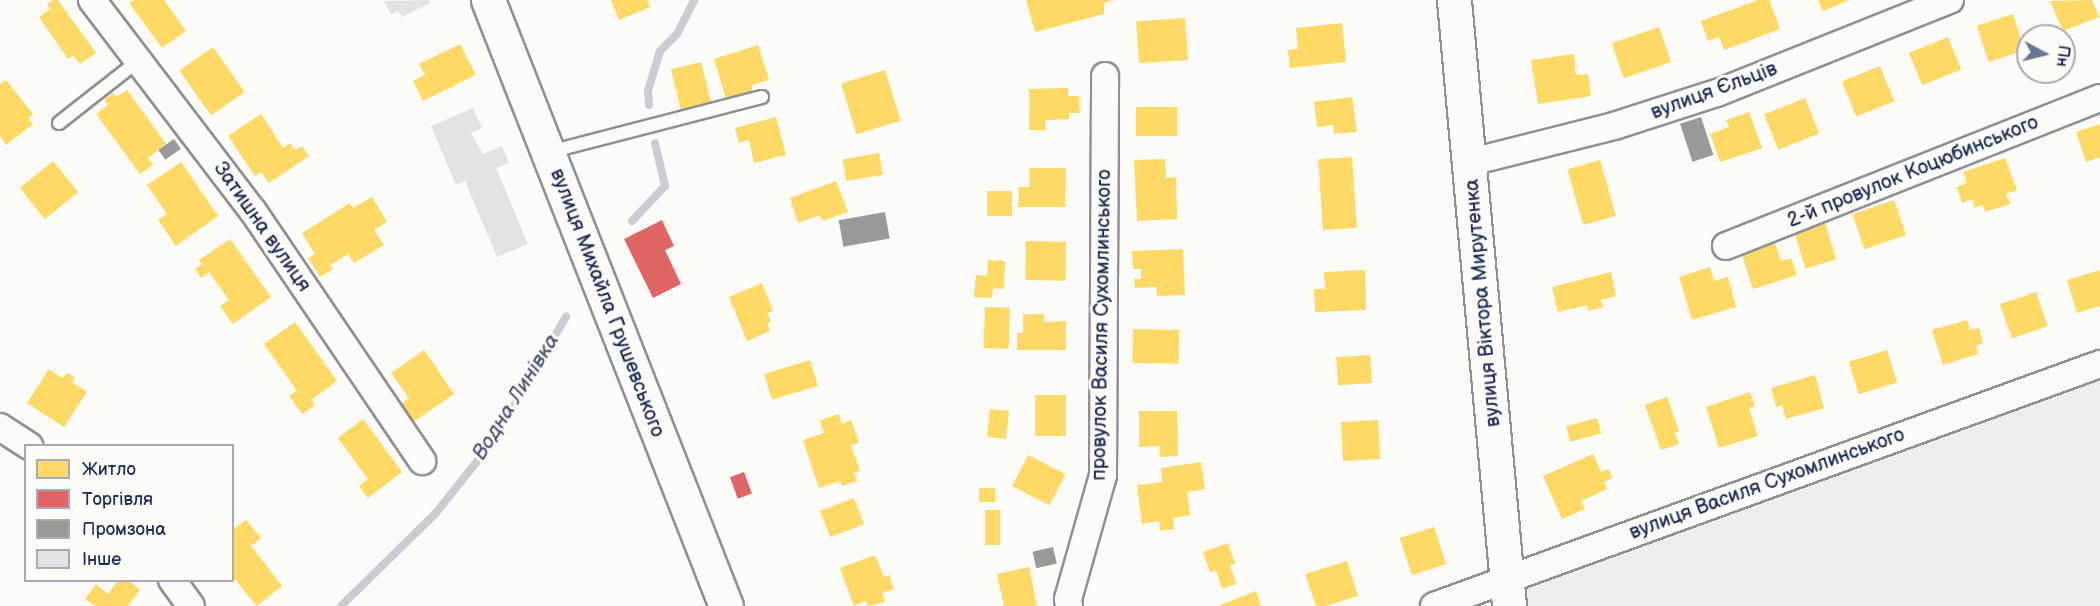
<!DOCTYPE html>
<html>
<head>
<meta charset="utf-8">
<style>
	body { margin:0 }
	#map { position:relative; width:2100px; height:606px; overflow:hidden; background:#fcfbf8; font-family:"Balsamiq Sans",sans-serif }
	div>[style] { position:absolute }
	.green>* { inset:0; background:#ededec }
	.homes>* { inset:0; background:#ffd966; transform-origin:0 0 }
	.shops>* { inset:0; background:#e06666; transform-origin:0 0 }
	.industry>* { inset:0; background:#999; transform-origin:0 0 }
	.stream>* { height:8px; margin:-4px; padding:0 4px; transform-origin:4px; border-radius:4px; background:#c9ccd4 }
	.building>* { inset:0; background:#e2e2e2 }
	.roads { filter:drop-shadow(2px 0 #8c9097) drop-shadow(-2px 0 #8c9097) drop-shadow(0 2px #8c9097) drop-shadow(0 -2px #8c9097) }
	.lane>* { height:12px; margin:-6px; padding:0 6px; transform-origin:6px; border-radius:6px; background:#fbfbf9 }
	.street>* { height:26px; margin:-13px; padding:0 13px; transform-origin:13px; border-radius:13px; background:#fbfbf9 }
	.secondary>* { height:33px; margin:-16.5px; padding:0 16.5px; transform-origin:16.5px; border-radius:16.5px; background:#fbfbf9 }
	span { translate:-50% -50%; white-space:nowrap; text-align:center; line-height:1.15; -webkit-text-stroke:6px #fdfcf7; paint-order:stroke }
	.street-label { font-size:20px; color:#1b2f5e }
	.water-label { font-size:21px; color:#49587d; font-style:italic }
	.legend { position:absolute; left:24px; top:444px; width:210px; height:138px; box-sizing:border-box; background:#fdfcf7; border:2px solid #a3aaba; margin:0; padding:8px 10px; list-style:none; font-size:18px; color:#1b2f5e }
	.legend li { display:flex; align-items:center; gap:12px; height:30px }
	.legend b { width:30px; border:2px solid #a3aaba }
	.north { position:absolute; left:2016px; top:24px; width:60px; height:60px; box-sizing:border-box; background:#fdfcf7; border:2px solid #a3aaba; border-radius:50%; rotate:97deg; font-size:16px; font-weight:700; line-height:24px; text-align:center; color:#1b2f5e }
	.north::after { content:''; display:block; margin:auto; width:21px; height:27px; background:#6a7694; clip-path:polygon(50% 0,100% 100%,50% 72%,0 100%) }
</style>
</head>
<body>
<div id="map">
	<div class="green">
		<i style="clip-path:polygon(2100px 375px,2100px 606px,1506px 606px,1504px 586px)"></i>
	</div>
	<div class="homes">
		<i style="clip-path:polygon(53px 0,58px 0,96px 53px,80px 64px,73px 55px,68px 59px,39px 17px,50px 9px,47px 4px)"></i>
		<i style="clip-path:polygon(134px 0,164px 0,186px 31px,162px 48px,129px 3px)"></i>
		<i style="clip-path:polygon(611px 0,647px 0,650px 7px,619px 20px)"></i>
		<i style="clip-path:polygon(1026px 0,1111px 0,1111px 1px,1104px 3px,1104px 14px,1035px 32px)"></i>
		<i style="clip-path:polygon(1758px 0,1769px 0,1780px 29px,1724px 50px,1719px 37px,1708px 41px,1701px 21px)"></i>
		<i style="clip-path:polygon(1818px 0,1849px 0,1823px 11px)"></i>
		<i style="clip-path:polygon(2092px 0,2099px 17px,2063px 31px,2050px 1px)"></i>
		<i style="left:2013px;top:14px;width:38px;height:38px;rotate:72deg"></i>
		<i style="left:1185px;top:18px;width:42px;height:49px;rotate:86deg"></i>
		<i style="clip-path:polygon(1342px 23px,1346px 62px,1290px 68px,1288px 50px,1298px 49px,1296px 28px)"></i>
		<i style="left:1659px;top:27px;width:37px;height:50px;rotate:71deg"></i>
		<i style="left:1948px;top:37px;width:35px;height:42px;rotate:68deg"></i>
		<i style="clip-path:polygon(460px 44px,476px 75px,423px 101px,413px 81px,425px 75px,419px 64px)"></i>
		<i style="clip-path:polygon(758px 45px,769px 80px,752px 85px,752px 92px,726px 99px,714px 59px)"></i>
		<i style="left:213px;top:47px;width:55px;height:41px;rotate:55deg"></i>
		<i style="clip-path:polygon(1574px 54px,1576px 75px,1588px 74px,1591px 96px,1538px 104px,1531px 60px)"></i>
		<i style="left:701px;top:62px;width:41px;height:31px;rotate:76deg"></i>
		<i style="left:1880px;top:66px;width:38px;height:41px;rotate:68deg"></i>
		<i style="left:885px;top:70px;width:53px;height:46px;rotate:73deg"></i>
		<i style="clip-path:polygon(6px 80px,33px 114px,28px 118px,33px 124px,6px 145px,0 136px,0 84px)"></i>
		<i style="clip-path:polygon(1068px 88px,1068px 96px,1079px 96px,1080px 113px,1069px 113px,1069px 119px,1045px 120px,1046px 130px,1029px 130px,1029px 89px)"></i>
		<i style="clip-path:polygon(127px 90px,166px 144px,148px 158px,153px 165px,140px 174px,96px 114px,108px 105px,104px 100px,113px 93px,116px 97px)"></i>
		<i style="clip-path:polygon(1352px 97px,1357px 132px,1334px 134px,1333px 125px,1317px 127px,1314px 102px)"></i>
		<i style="left:1805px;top:98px;width:38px;height:44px;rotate:68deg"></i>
		<i style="left:1136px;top:107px;width:41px;height:29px"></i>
		<i style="clip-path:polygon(1749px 112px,1762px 148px,1720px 162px,1710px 134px,1729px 127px,1726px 120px)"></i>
		<i style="clip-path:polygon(261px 114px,283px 148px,290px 143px,295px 150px,302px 146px,309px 156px,269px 183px,261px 172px,255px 176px,228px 136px)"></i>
		<i style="clip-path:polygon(776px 117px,786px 155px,754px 163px,749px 140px,739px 143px,735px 128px)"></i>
		<i style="clip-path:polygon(2100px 124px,2100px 157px,2086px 162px,2076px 132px)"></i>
		<i style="left:879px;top:153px;width:22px;height:37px;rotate:80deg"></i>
		<i style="left:1352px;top:157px;width:71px;height:34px;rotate:86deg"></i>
		<i style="clip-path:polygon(2005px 158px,2017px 190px,2006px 194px,2010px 204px,1985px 212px,1983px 205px,1975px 208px,1972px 199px,1962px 203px,1957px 187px,1967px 183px,1963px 172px)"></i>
		<i style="clip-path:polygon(1165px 159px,1166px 178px,1176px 177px,1177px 219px,1137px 221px,1134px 160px)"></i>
		<i style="left:1600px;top:160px;width:58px;height:34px;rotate:74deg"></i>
		<i style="left:53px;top:161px;width:40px;height:43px;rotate:51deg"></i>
		<i style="clip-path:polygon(181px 162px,218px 216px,176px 246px,158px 220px,167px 214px,147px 185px)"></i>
		<i style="clip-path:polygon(1029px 168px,1066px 168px,1065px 207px,1018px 207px,1019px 187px,1029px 187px)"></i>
		<i style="clip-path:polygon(836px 181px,848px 212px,822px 221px,820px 215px,798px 223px,790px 198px)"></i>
		<i style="left:987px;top:191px;width:25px;height:25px"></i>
		<i style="clip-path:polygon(372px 197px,387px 222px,374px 230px,384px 245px,354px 263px,348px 254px,330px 265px,333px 269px,320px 277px,308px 258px,315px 254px,302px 233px,350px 203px,353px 208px)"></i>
		<i style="left:1894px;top:200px;width:37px;height:44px;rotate:71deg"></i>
		<i style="left:1825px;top:223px;width:38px;height:32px;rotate:73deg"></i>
		<i style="clip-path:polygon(230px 239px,271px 297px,233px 324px,220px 306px,229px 300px,209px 272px,201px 278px,195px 269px,202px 264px,199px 260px)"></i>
		<i style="left:1026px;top:241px;width:40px;height:39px;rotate:1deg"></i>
		<i style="clip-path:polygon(1775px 243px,1781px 261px,1791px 258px,1797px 275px,1753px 289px,1742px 255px)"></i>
		<i style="clip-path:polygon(1183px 249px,1185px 295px,1157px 296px,1156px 287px,1135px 288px,1134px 279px,1141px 279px,1141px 269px,1133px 269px,1132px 251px)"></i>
		<i style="clip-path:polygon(988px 260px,1005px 261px,1004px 289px,993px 288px,992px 298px,974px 297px,976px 275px,987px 276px)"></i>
		<i style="clip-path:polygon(1710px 267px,1714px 281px,1728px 277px,1736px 307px,1692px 320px,1679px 277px)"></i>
		<i style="clip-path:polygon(1365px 270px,1366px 310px,1315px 312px,1314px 289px,1325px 289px,1324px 272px)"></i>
		<i style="clip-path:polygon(2100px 270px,2100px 306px,2077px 313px,2067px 280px)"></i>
		<i style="clip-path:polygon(1611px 272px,1616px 296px,1601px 300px,1603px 307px,1588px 311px,1587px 305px,1558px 312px,1552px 287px)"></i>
		<i style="clip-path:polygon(762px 283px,773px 311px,767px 313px,771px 321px,767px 323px,770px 331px,747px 341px,729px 297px)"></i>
		<i style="left:2036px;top:292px;width:36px;height:38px;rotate:71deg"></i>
		<i style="left:985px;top:307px;width:25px;height:41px;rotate:2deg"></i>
		<i style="clip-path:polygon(1023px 314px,1044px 314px,1044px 322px,1066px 321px,1066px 350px,1017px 350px,1017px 333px,1023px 333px)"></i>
		<i style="clip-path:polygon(1967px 320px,1970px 330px,1979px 328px,1983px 343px,1976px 346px,1978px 354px,1943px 365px,1932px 330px)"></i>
		<i style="clip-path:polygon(295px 322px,337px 381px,311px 400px,315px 405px,302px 414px,289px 396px,297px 391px,264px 344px)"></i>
		<i style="left:1133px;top:329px;width:46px;height:34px;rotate:1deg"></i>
		<i style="clip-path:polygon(424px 350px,454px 394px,413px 422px,401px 404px,409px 398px,391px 373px)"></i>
		<i style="left:1887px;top:350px;width:34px;height:40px;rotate:73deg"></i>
		<i style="left:1370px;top:355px;width:28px;height:34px;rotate:86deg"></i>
		<i style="left:810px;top:360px;width:27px;height:48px;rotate:73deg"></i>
		<i style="clip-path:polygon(49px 369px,62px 378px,68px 373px,75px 378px,72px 382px,87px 392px,64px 427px,27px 403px)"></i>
		<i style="clip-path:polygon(1815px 375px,1824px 408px,1786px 419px,1782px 405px,1776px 407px,1771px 388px)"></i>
		<i style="clip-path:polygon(1750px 392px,1755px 406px,1749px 408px,1758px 436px,1719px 448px,1706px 407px)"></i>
		<i style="left:1066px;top:395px;width:41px;height:31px;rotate:90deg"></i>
		<i style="clip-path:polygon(1667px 397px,1679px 431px,1675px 433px,1679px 444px,1661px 450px,1645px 405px)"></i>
		<i style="left:990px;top:409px;width:19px;height:28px;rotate:6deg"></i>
		<i style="clip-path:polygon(1139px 411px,1177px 411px,1178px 456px,1160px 457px,1160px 446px,1139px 447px)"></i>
		<i style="clip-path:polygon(839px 414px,842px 424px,851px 420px,859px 443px,851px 445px,860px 471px,854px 473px,857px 481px,842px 486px,840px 481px,819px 488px,803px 440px,824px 433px,820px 420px)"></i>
		<i style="left:1597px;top:418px;width:16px;height:32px;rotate:75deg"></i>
		<i style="clip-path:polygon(363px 419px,402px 472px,368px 498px,359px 486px,368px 479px,338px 438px)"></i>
		<i style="left:1378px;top:420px;width:39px;height:37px;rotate:87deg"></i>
		<i style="clip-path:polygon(1593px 454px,1601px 472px,1609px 469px,1612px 478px,1604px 482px,1607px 489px,1581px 501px,1585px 509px,1562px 519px,1543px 476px)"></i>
		<i style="left:1028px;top:455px;width:42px;height:35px;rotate:27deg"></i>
		<i style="clip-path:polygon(1201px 462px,1205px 489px,1187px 492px,1190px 515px,1173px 518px,1174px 529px,1160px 531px,1159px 521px,1142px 524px,1137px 485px,1162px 482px,1161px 468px)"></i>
		<i style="left:979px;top:488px;width:16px;height:14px"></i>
		<i style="left:854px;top:498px;width:28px;height:36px;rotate:69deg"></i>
		<i style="left:985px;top:510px;width:15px;height:35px"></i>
		<i style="clip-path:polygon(246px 520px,261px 538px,251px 546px,282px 586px,257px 606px,232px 576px,232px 530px)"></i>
		<i style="left:1434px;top:527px;width:39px;height:36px;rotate:72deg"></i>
		<i style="clip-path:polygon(1228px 543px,1235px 564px,1230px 565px,1236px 584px,1222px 589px,1216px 570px,1210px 572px,1203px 552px)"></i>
		<i style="clip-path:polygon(875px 555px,884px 577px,889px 575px,894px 589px,882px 593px,885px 602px,868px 606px,866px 601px,854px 606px,840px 568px)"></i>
		<i style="clip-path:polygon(1347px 561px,1358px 596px,1325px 606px,1316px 606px,1305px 574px)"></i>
		<i style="clip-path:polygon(1029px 567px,1037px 606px,1004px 606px,997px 574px)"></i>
		<i style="clip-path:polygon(118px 580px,128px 580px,140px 590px,128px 606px,95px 606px,85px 599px,96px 584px,108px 594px)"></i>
		<i style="clip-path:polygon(1256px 591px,1261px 606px,1218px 606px)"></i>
	</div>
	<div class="shops">
		<i style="clip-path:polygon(662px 220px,674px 246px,665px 250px,681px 284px,653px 298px,624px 239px)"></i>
		<i style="left:744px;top:472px;width:23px;height:15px;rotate:70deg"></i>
	</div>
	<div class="industry">
		<i style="left:1701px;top:117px;width:40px;height:22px;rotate:72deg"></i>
		<i style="left:174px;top:139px;width:12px;height:19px;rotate:55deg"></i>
		<i style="left:885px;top:212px;width:27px;height:47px;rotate:80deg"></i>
		<i style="left:1053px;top:547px;width:17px;height:21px;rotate:77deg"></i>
	</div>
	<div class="stream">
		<i style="left:649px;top:105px;width:14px;rotate:-94deg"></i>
		<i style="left:648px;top:91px;width:42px;rotate:-73.3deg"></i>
		<i style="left:660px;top:51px;width:24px;rotate:-45deg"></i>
		<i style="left:677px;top:34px;width:38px;rotate:-63deg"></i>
		<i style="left:632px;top:221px;width:48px;rotate:-46.7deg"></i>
		<i style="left:665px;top:186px;width:44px;rotate:-103.1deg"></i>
		<i style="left:341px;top:606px;width:132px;rotate:-44.4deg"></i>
		<i style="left:435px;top:514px;width:95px;rotate:-51.4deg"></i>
		<i style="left:494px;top:440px;width:143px;rotate:-59.7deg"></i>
	</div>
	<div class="building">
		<i style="clip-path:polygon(429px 0,430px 3px,402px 17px,398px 11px,391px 15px,384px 1px)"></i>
		<i style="clip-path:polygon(473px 108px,482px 128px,471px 133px,483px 154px,502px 146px,509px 163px,496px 168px,528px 244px,497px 257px,465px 181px,456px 185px,431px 126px)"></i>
	</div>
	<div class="roads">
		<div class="lane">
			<i style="left:59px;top:123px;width:100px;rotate:-38.1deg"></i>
			<i style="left:549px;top:152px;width:220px;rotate:-14.5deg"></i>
		</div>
		<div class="street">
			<i style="left:92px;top:0;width:265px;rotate:52.7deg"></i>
			<i style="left:253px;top:211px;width:302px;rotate:55.9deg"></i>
			<i style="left:1471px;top:162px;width:147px;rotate:-14.1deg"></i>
			<i style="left:1614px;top:126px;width:108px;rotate:-17.8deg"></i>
			<i style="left:1717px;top:93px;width:251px;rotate:-21.8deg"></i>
			<i style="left:1726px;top:246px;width:402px;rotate:-21.6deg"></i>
			<i style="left:0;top:427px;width:35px;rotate:33deg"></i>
			<i style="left:172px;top:580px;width:32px;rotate:54deg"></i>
			<i style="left:1069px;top:606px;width:7px;rotate:-98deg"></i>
			<i style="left:1068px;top:599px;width:129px;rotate:-74.2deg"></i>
			<i style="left:1103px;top:475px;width:399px;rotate:-89.7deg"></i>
			<i style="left:1434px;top:606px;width:709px;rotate:-19.97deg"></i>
		</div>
		<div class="secondary">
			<i style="left:488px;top:0;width:651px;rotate:68.56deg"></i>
			<i style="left:1454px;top:0;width:608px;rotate:84.81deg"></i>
		</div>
	</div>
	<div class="street-label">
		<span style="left:1714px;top:91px;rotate:-20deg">вулиця Єльців</span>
		<span style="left:1913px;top:172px;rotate:-22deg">2-й провулок Коцюбинського</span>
		<span style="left:262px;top:227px;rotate:55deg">Затишна вулиця</span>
		<span style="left:607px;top:303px;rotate:69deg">вулиця Михайла Грушевського</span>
		<span style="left:1483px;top:303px;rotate:-95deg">вулиця Віктора Мирутенка</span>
		<span style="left:1102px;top:325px;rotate:-89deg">провулок Василя Сухомлинського</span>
		<span style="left:1767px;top:484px;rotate:-20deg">вулиця Василя Сухомлинського</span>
	</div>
	<div class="water-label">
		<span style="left:516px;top:397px;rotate:-58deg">Водна Линівка</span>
	</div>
	<ul class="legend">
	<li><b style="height:16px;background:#ffd966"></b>Житло</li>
	<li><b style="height:16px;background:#e06666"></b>Торгівля</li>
	<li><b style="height:16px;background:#999"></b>Промзона</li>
	<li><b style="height:16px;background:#e2e2e2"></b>Інше</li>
	</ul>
	<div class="north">Пн</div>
</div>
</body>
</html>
